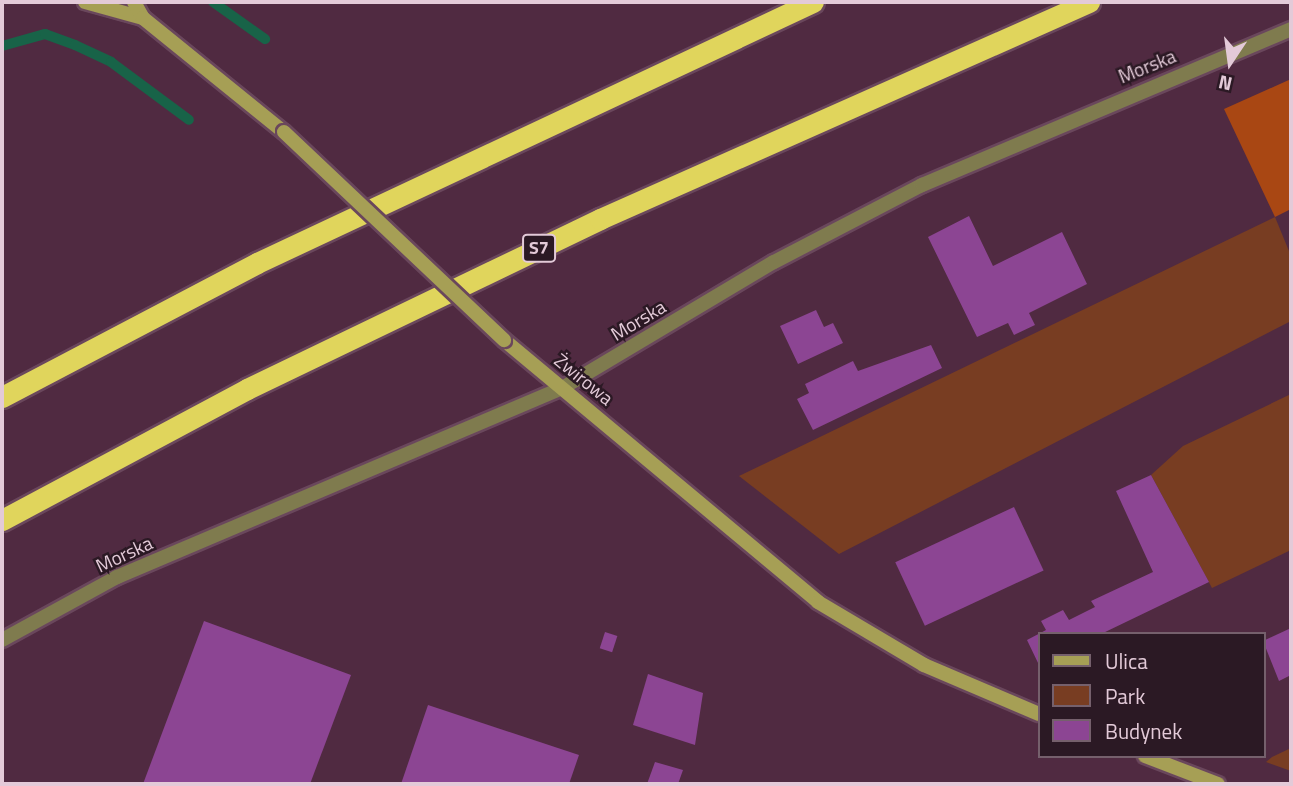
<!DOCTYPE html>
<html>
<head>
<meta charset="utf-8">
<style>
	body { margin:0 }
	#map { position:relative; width:1293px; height:786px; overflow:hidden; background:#502a41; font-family:"Titillium Web",sans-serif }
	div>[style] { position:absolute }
	.green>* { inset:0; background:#783d22 }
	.forest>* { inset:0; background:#a94713 }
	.stream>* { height:10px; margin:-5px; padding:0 5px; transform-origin:5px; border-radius:5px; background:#186348 }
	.building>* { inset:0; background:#8c4593; transform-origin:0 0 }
	.roads { filter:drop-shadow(2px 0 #6a475c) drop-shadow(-2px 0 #6a475c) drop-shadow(0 2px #6a475c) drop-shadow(0 -2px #6a475c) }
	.street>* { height:14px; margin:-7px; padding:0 7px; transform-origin:7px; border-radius:7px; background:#7f7b4e }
	.secondary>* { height:14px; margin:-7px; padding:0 7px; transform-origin:7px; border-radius:7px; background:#a69f55 }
	.highway>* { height:21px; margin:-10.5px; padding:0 10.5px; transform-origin:10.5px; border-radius:10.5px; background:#e0d55c }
	.bridges { filter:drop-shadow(2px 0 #6a475c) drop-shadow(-2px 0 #6a475c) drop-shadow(0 2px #6a475c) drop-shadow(0 -2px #6a475c) }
	.secondary-bridge>* { height:14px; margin:-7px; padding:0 7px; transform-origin:7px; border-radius:7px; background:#a69f55 }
	span { translate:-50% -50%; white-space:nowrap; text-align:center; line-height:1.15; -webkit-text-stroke:5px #2b1924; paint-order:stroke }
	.shield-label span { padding:2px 5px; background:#2b1924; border:2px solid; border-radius:5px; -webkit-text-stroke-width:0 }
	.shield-label { font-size:18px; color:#e3cad8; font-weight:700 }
	.street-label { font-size:19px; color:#e3cad8 }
	.frame { position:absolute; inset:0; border:4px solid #e3cad8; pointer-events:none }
	.legend { position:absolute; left:1038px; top:632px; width:228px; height:126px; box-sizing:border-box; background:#2b1924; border:2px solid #75606c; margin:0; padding:9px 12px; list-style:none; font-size:21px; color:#e3cad8 }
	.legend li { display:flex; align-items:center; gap:14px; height:35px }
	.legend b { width:35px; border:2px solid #75606c }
	.north { position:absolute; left:1195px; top:28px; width:70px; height:70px; -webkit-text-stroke:5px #2b1924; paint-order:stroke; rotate:193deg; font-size:19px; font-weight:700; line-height:28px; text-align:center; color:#e3cad8 }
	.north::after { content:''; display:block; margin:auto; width:24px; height:32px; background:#e3cad8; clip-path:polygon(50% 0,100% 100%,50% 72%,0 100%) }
</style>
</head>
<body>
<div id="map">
	<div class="green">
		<i style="clip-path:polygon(1275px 217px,1291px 256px,1291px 321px,839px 554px,739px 476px)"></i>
		<i style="clip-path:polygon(1291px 394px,1291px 550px,1212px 588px,1151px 475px,1183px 446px)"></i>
		<i style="clip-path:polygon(1291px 748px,1291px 771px,1266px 762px,1272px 757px)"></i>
	</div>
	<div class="forest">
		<i style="clip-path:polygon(1291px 79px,1291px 209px,1275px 217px,1224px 109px)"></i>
	</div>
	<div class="stream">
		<i style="left:213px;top:2px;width:64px;rotate:35.4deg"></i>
		<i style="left:2px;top:46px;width:45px;rotate:-15.6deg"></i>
		<i style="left:45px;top:34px;width:32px;rotate:20deg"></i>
		<i style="left:75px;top:45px;width:40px;rotate:25deg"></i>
		<i style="left:111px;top:62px;width:97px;rotate:36.6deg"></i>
	</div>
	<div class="building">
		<i style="clip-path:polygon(969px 216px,993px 266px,1062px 232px,1087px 284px,1029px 313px,1035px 325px,1014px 335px,1008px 323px,977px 337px,928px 237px)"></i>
		<i style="clip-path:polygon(816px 310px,824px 327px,833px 323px,843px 343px,798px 364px,780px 326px)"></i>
		<i style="clip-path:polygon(931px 345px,942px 368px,813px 430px,797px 399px,809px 393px,805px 384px,853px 361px,858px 371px)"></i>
		<i style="clip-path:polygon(1151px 475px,1209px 582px,1101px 634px,1039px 634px,1039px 665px,1027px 640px,1046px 630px,1041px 621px,1063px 610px,1069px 620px,1095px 607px,1091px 601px,1153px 572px,1116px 491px)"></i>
		<i style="left:1014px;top:507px;width:70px;height:131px;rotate:65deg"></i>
		<i style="clip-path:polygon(204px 621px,351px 675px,310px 784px,143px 784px)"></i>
		<i style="clip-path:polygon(1291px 628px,1291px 675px,1279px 681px,1263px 641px)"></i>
		<i style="left:605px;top:632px;width:13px;height:17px;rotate:18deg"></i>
		<i style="clip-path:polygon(648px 674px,703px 693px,695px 745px,633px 725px)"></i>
		<i style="clip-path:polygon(428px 705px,579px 755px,569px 784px,401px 784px)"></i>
		<i style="clip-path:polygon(655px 762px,683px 770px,678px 784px,647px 784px)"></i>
	</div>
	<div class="roads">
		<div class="street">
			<i style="left:2px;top:640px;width:131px;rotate:-28.7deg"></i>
			<i style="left:117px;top:577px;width:486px;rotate:-23deg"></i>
			<i style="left:564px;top:387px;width:244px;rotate:-30.8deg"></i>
			<i style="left:774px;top:262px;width:167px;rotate:-27.5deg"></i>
			<i style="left:922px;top:185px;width:401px;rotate:-22.9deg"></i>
		</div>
		<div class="secondary">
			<i style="left:85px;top:2px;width:60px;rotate:15.4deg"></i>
			<i style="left:134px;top:2px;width:18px;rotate:61deg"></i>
			<i style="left:143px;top:18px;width:181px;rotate:39deg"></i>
			<i style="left:504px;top:340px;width:409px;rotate:39.8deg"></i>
			<i style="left:818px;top:602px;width:123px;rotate:30.7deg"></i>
			<i style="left:924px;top:665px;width:125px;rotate:23.1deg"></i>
			<i style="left:1145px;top:756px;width:78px;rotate:21deg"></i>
		</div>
		<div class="highway">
			<i style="left:2px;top:397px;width:288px;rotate:-27.7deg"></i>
			<i style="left:257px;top:263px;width:614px;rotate:-25.15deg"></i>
			<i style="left:2px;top:520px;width:278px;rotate:-28.1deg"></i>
			<i style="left:247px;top:389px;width:392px;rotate:-25.7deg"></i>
			<i style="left:600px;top:219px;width:535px;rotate:-23.93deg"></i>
		</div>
	</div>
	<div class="bridges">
		<div class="secondary-bridge">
			<i style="left:284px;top:132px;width:303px;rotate:43.4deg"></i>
		</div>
	</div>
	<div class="shield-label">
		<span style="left:539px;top:248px">S7</span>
	</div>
	<div class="street-label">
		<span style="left:1147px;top:66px;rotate:-22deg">Morska</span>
		<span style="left:638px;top:320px;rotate:-31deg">Morska</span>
		<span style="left:584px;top:379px;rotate:39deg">Żwirowa</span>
		<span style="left:124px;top:554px;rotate:-25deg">Morska</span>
	</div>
	<div class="frame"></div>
	<ul class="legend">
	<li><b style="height:9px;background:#a69f55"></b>Ulica</li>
	<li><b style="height:19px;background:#783d22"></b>Park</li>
	<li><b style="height:19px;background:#8c4593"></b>Budynek</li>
	</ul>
	<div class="north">N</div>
</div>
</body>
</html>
